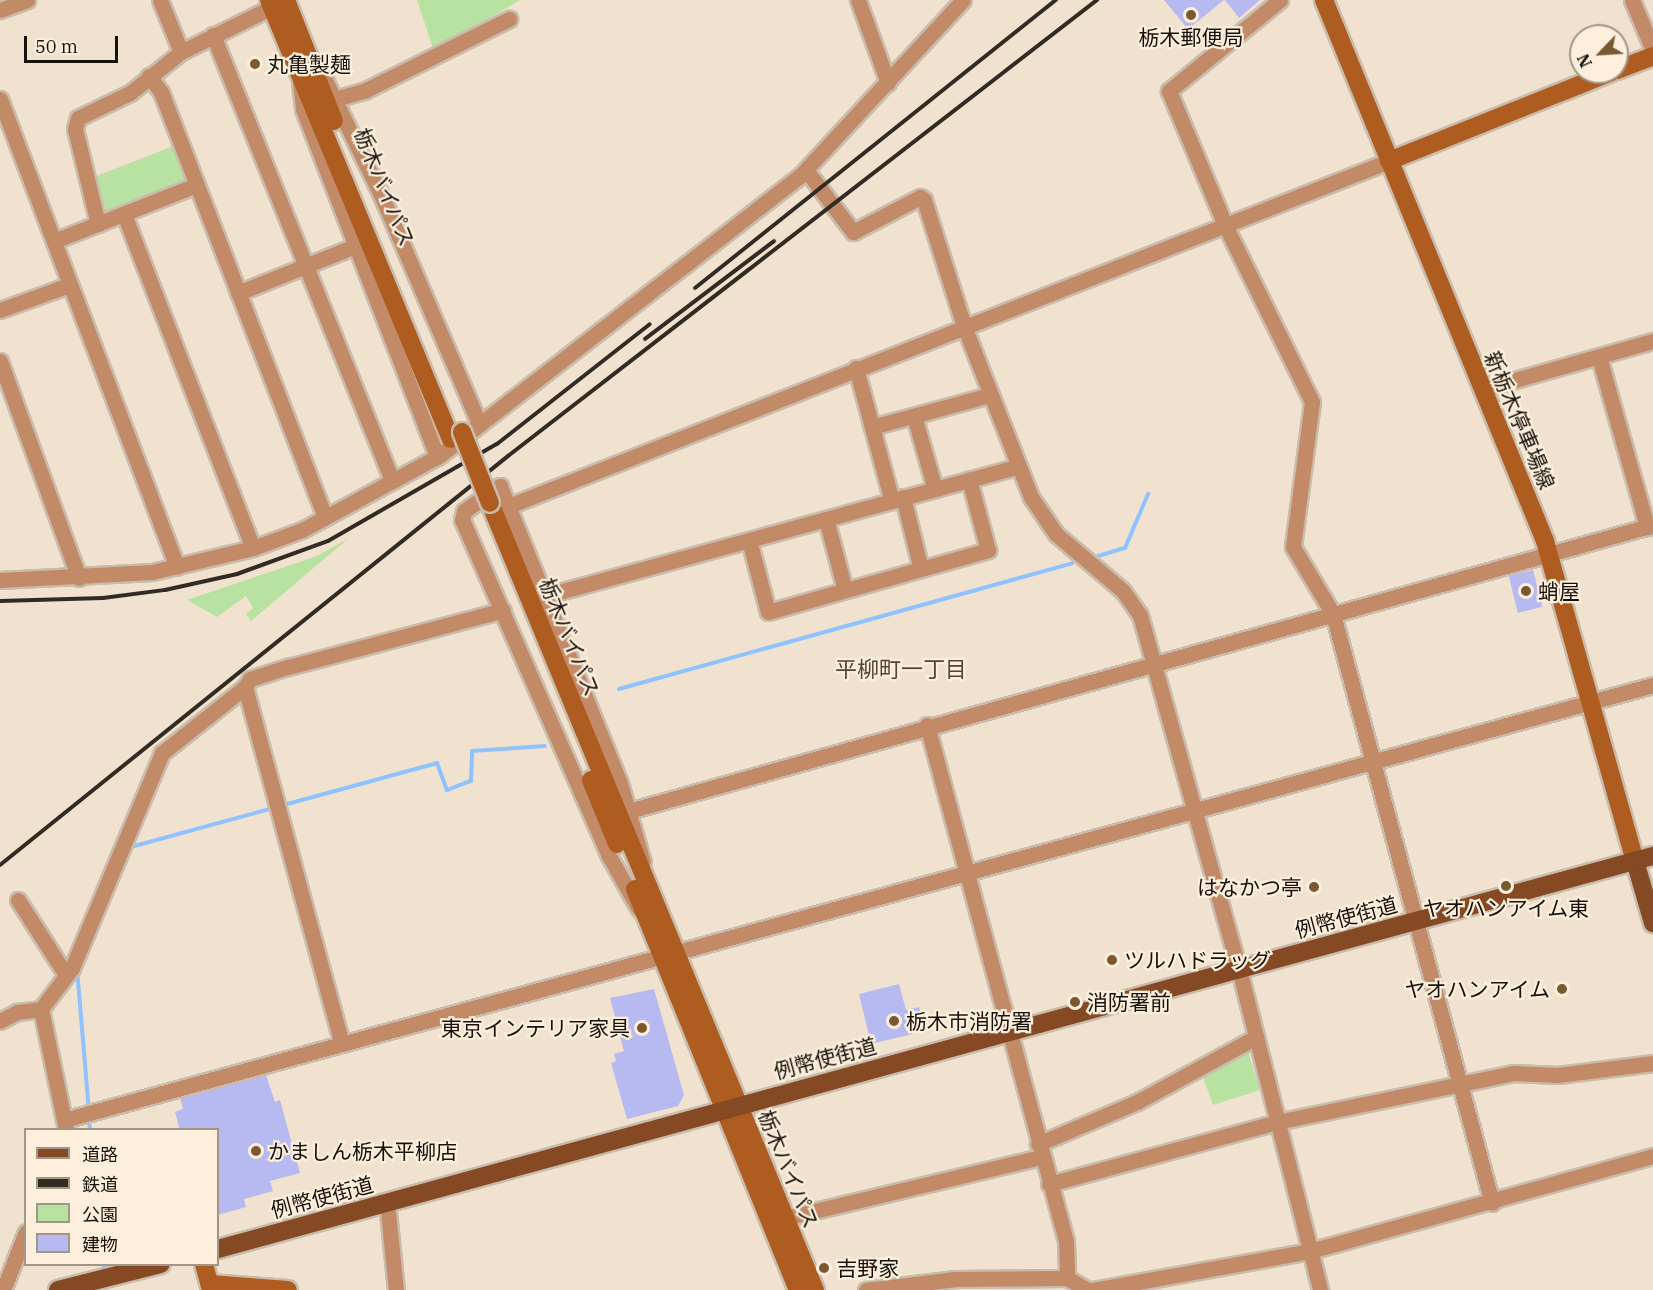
<!DOCTYPE html>
<html>
<head>
<meta charset="utf-8">
<style>
	body { margin:0 }
	#map { position:relative; width:1653px; height:1290px; overflow:hidden; background:#f0e2cf; font-family:"IBM Plex Serif","Noto Sans JP",serif }
	div>[style] { position:absolute }
	.green>* { inset:0; background:#b8e2a1 }
	.stream>* { height:4px; margin:-2px; padding:0 2px; transform-origin:2px; border-radius:2px; background:#8fc2ff }
	.building>* { inset:0; background:#b7baf0; transform-origin:0 0 }
	.roads { filter:drop-shadow(2px 0 #c9bcac) drop-shadow(-2px 0 #c9bcac) drop-shadow(0 2px #c9bcac) drop-shadow(0 -2px #c9bcac) }
	.street>* { height:15px; margin:-7.5px; padding:0 7.5px; transform-origin:7.5px; border-radius:7.5px; background:#c38a68 }
	.secondary>* { height:18px; margin:-9px; padding:0 9px; transform-origin:9px; border-radius:9px; background:#ae5c20 }
	.primary>* { height:18px; margin:-9px; padding:0 9px; transform-origin:9px; border-radius:9px; background:#854a23 }
	.rail>* { height:4px; margin:-2px; padding:0 2px; transform-origin:2px; border-radius:2px; background:#312b23 }
	.bridges { filter:drop-shadow(2px 0 #c9bcac) drop-shadow(-2px 0 #c9bcac) drop-shadow(0 2px #c9bcac) drop-shadow(0 -2px #c9bcac) }
	.secondary-bridge>* { height:18px; margin:-9px; padding:0 9px; transform-origin:9px; border-radius:9px; background:#ae5c20 }
	.dots>* { width:16px; height:16px; translate:-50% -50%; box-sizing:border-box; border:3px solid #fdefdc; border-radius:50% }
	span { translate:-50% -50%; white-space:nowrap; text-align:center; line-height:1.15; -webkit-text-stroke:4.5px #fdefdc; paint-order:stroke }
	.poi-label { font-size:21px; color:#16110a }
	.left { translate:0 -50%; text-align:left }
	.right { translate:-100% -50%; text-align:right }
	.street-label { font-size:21px; color:#16110a }
	.neighbourhood-label { font-size:22px; color:#514535 }
	.legend { position:absolute; left:24px; top:1128px; width:195px; height:138px; box-sizing:border-box; background:#fdefdc; border:2px solid #a19688; margin:0; padding:8px 10px; list-style:none; font-size:18px; color:#16110a }
	.legend li { display:flex; align-items:center; gap:12px; height:30px }
	.legend b { width:30px; border:2px solid #a19688 }
	.north { position:absolute; left:1569px; top:24px; width:60px; height:60px; box-sizing:border-box; background:#fdefdc; border:2px solid #a19688; border-radius:50%; rotate:245deg; font-size:16px; font-weight:700; line-height:24px; text-align:center; color:#16110a }
	.north::after { content:''; display:block; margin:auto; width:21px; height:27px; background:#7a5930; clip-path:polygon(50% 0,100% 100%,50% 72%,0 100%) }
	.scale { position:absolute; left:24px; top:36px; width:94px; height:27px; box-sizing:border-box; border:3px solid #16110a; border-top:0; padding-left:8px; font-size:18px; line-height:21px; white-space:nowrap; color:#16110a; -webkit-text-stroke:4px #fdefdc; paint-order:stroke }
</style>
</head>
<body>
<div id="map">
	<div class="green">
		<i style="clip-path:polygon(417px 0,520px 0,434px 51px)"></i>
		<i style="clip-path:polygon(176px 145px,187px 176px,183px 185px,109px 213px,101px 209px,94px 177px)"></i>
		<i style="clip-path:polygon(349px 538px,251px 621px,246px 614px,253px 608px,246px 596px,217px 617px,187px 600px,317px 556px)"></i>
		<i style="clip-path:polygon(1247px 1048px,1260px 1090px,1213px 1105px,1202px 1074px)"></i>
	</div>
	<div class="stream">
		<i style="left:1098px;top:556px;width:28px;rotate:-17deg"></i>
		<i style="left:1125px;top:548px;width:59px;rotate:-66.9deg"></i>
		<i style="left:619px;top:689px;width:470px;rotate:-15.5deg"></i>
		<i style="left:280px;top:806px;width:163px;rotate:-15.3deg"></i>
		<i style="left:437px;top:763px;width:29px;rotate:70deg"></i>
		<i style="left:447px;top:790px;width:26px;rotate:-21deg"></i>
		<i style="left:471px;top:781px;width:30px;rotate:-88deg"></i>
		<i style="left:472px;top:751px;width:73px;rotate:-3.9deg"></i>
		<i style="left:127px;top:848px;width:151px;rotate:-15.3deg"></i>
		<i style="left:77px;top:969px;width:143px;rotate:85.2deg"></i>
		<i style="left:89px;top:1118px;width:12px;rotate:85deg"></i>
		<i style="left:104px;top:1264px;width:10px;rotate:90deg"></i>
	</div>
	<div class="building">
		<i style="clip-path:polygon(1164px 0,1224px 0,1188px 29px)"></i>
		<i style="clip-path:polygon(1225px 0,1260px 0,1239px 18px)"></i>
		<i style="left:1533px;top:570px;width:38px;height:25px;rotate:76deg"></i>
		<i style="clip-path:polygon(899px 984px,906px 1010px,919px 1007px,925px 1031px,871px 1044px,859px 994px)"></i>
		<i style="clip-path:polygon(654px 989px,684px 1095px,678px 1106px,627px 1119px,611px 1063px,616px 1061px,614px 1054px,624px 1051px,610px 998px)"></i>
		<i style="clip-path:polygon(266px 1075px,275px 1102px,280px 1100px,300px 1173px,270px 1181px,273px 1191px,244px 1199px,246px 1207px,218px 1215px,218px 1130px,180px 1130px,175px 1112px,183px 1109px,180px 1098px)"></i>
	</div>
	<div class="roads">
		<div class="street">
			<i style="left:160px;top:0;width:56px;rotate:68deg"></i>
			<i style="left:858px;top:0;width:88px;rotate:70.1deg"></i>
			<i style="left:1280px;top:0;width:144px;rotate:140.7deg"></i>
			<i style="left:1169px;top:91px;width:145px;rotate:67.3deg"></i>
			<i style="left:1225px;top:225px;width:197px;rotate:63.8deg"></i>
			<i style="left:1312px;top:402px;width:146px;rotate:97.5deg"></i>
			<i style="left:1293px;top:547px;width:78px;rotate:59.2deg"></i>
			<i style="left:1333px;top:614px;width:610px;rotate:74.89deg"></i>
			<i style="left:1632px;top:0;width:54px;rotate:67.2deg"></i>
			<i style="left:0;top:10px;width:29px;rotate:-20deg"></i>
			<i style="left:213px;top:35px;width:481px;rotate:68.1deg"></i>
			<i style="left:149px;top:76px;width:20px;rotate:53deg"></i>
			<i style="left:161px;top:92px;width:456px;rotate:68.9deg"></i>
			<i style="left:324px;top:78px;width:132px;rotate:64deg"></i>
			<i style="left:382px;top:197px;width:246px;rotate:66.8deg"></i>
			<i style="left:300px;top:83px;width:26px;rotate:83deg"></i>
			<i style="left:303px;top:109px;width:373px;rotate:68.9deg"></i>
			<i style="left:0;top:99px;width:500px;rotate:69.28deg"></i>
			<i style="left:335px;top:99px;width:32px;rotate:-16deg"></i>
			<i style="left:366px;top:90px;width:160px;rotate:-26.4deg"></i>
			<i style="left:806px;top:170px;width:78px;rotate:52.8deg"></i>
			<i style="left:853px;top:232px;width:76px;rotate:-27.6deg"></i>
			<i style="left:920px;top:197px;width:5px;rotate:37deg"></i>
			<i style="left:924px;top:200px;width:132px;rotate:72.4deg"></i>
			<i style="left:964px;top:326px;width:184px;rotate:68.6deg"></i>
			<i style="left:1031px;top:497px;width:45px;rotate:56deg"></i>
			<i style="left:1056px;top:534px;width:88px;rotate:40.4deg"></i>
			<i style="left:1123px;top:591px;width:29px;rotate:55deg"></i>
			<i style="left:1140px;top:615px;width:368px;rotate:74.4deg"></i>
			<i style="left:1239px;top:969px;width:331px;rotate:75.8deg"></i>
			<i style="left:124px;top:214px;width:358px;rotate:68.9deg"></i>
			<i style="left:98px;top:224px;width:98px;rotate:-103.6deg"></i>
			<i style="left:75px;top:129px;width:11px;rotate:-75deg"></i>
			<i style="left:78px;top:118px;width:58px;rotate:-25.7deg"></i>
			<i style="left:130px;top:93px;width:65px;rotate:-38.8deg"></i>
			<i style="left:181px;top:52px;width:102px;rotate:-26.3deg"></i>
			<i style="left:54px;top:241px;width:153px;rotate:-21.5deg"></i>
			<i style="left:238px;top:293px;width:126px;rotate:-21.9deg"></i>
			<i style="left:0;top:310px;width:73px;rotate:-19.9deg"></i>
			<i style="left:1599px;top:357px;width:177px;rotate:74.2deg"></i>
			<i style="left:0;top:361px;width:231px;rotate:70deg"></i>
			<i style="left:856px;top:368px;width:138px;rotate:74.9deg"></i>
			<i style="left:1483px;top:389px;width:177px;rotate:-15.8deg"></i>
			<i style="left:914px;top:416px;width:76px;rotate:74deg"></i>
			<i style="left:872px;top:427px;width:122px;rotate:-15.2deg"></i>
			<i style="left:903px;top:497px;width:74px;rotate:76deg"></i>
			<i style="left:511px;top:505px;width:943px;rotate:-21.4deg"></i>
			<i style="left:826px;top:519px;width:73px;rotate:75deg"></i>
			<i style="left:749px;top:540px;width:74px;rotate:75.2deg"></i>
			<i style="left:768px;top:612px;width:229px;rotate:-15.7deg"></i>
			<i style="left:988px;top:550px;width:73px;rotate:-105deg"></i>
			<i style="left:0;top:580px;width:152px;rotate:-3deg"></i>
			<i style="left:152px;top:572px;width:104px;rotate:-13.4deg"></i>
			<i style="left:253px;top:548px;width:52px;rotate:-20.2deg"></i>
			<i style="left:302px;top:530px;width:157px;rotate:-28.5deg"></i>
			<i style="left:440px;top:455px;width:454px;rotate:-37.8deg"></i>
			<i style="left:799px;top:177px;width:241px;rotate:-47.2deg"></i>
			<i style="left:548px;top:595px;width:487px;rotate:-15.3deg"></i>
			<i style="left:927px;top:725px;width:534px;rotate:74.92deg"></i>
			<i style="left:1066px;top:1241px;width:37px;rotate:88deg"></i>
			<i style="left:618px;top:814px;width:1075px;rotate:-15.6deg"></i>
			<i style="left:18px;top:900px;width:89px;rotate:57.4deg"></i>
			<i style="left:639px;top:909px;width:61px;rotate:-119.5deg"></i>
			<i style="left:609px;top:856px;width:367px;rotate:-113.6deg"></i>
			<i style="left:462px;top:520px;width:9px;rotate:-77deg"></i>
			<i style="left:464px;top:511px;width:44px;rotate:-34.8deg"></i>
			<i style="left:500px;top:486px;width:320px;rotate:68deg"></i>
			<i style="left:620px;top:783px;width:82px;rotate:73.8deg"></i>
			<i style="left:41px;top:1009px;width:113px;rotate:78.3deg"></i>
			<i style="left:0;top:1021px;width:19px;rotate:-28deg"></i>
			<i style="left:17px;top:1012px;width:24px;rotate:-7deg"></i>
			<i style="left:41px;top:1009px;width:51px;rotate:-52.9deg"></i>
			<i style="left:72px;top:968px;width:233px;rotate:-67.3deg"></i>
			<i style="left:162px;top:753px;width:106px;rotate:-38.5deg"></i>
			<i style="left:342px;top:1044px;width:370px;rotate:-105.2deg"></i>
			<i style="left:245px;top:687px;width:9px;rotate:-58deg"></i>
			<i style="left:250px;top:679px;width:40px;rotate:-18deg"></i>
			<i style="left:288px;top:667px;width:222px;rotate:-14.8deg"></i>
			<i style="left:66px;top:1130px;width:10px;rotate:-101deg"></i>
			<i style="left:64px;top:1120px;width:1647px;rotate:-15.31deg"></i>
			<i style="left:1038px;top:1144px;width:108px;rotate:-23deg"></i>
			<i style="left:1137px;top:1102px;width:136px;rotate:-28.6deg"></i>
			<i style="left:1049px;top:1184px;width:236px;rotate:-15.2deg"></i>
			<i style="left:1277px;top:1122px;width:241px;rotate:-11.7deg"></i>
			<i style="left:1513px;top:1073px;width:45px;rotate:2.5deg"></i>
			<i style="left:1558px;top:1075px;width:96px;rotate:-7.2deg"></i>
			<i style="left:387px;top:1202px;width:88px;rotate:84.2deg"></i>
			<i style="left:785px;top:1218px;width:263px;rotate:-13.4deg"></i>
			<i style="left:3px;top:1290px;width:62px;rotate:-68.4deg"></i>
			<i style="left:866px;top:1290px;width:90px;rotate:-7deg"></i>
			<i style="left:955px;top:1279px;width:112px;rotate:-0.5deg"></i>
			<i style="left:1067px;top:1278px;width:24px;rotate:30deg"></i>
			<i style="left:1093px;top:1290px;width:220px;rotate:-10.2deg"></i>
			<i style="left:1310px;top:1251px;width:356px;rotate:-15.5deg"></i>
		</div>
		<div class="secondary">
			<i style="left:269px;top:0;width:475px;rotate:67.5deg"></i>
			<i style="left:286px;top:0;width:130px;rotate:68.4deg"></i>
			<i style="left:1324px;top:0;width:584px;rotate:67.78deg"></i>
			<i style="left:1545px;top:541px;width:332px;rotate:74.3deg"></i>
			<i style="left:1617px;top:70px;width:39px;rotate:-21deg"></i>
			<i style="left:1389px;top:161px;width:239px;rotate:-21.8deg"></i>
			<i style="left:490px;top:503px;width:851px;rotate:67.56deg"></i>
			<i style="left:591px;top:780px;width:69px;rotate:67.9deg"></i>
			<i style="left:635px;top:889px;width:433px;rotate:67.9deg"></i>
			<i style="left:204px;top:1264px;width:27px;rotate:75deg"></i>
			<i style="left:210px;top:1284px;width:78px;rotate:4.4deg"></i>
		</div>
		<div class="primary">
			<i style="left:1635px;top:861px;width:65px;rotate:73.8deg"></i>
			<i style="left:218px;top:1249px;width:1488px;rotate:-15.32deg"></i>
			<i style="left:58px;top:1290px;width:106px;rotate:-14.2deg"></i>
		</div>
	</div>
	<div class="rail">
		<i style="left:695px;top:288px;width:462px;rotate:-38.6deg"></i>
		<i style="left:645px;top:339px;width:162px;rotate:-37.2deg"></i>
		<i style="left:0;top:601px;width:103px;rotate:-1.7deg"></i>
		<i style="left:103px;top:598px;width:63px;rotate:-7.4deg"></i>
		<i style="left:165px;top:590px;width:74px;rotate:-12.5deg"></i>
		<i style="left:237px;top:574px;width:97px;rotate:-19.9deg"></i>
		<i style="left:328px;top:541px;width:195px;rotate:-29.9deg"></i>
		<i style="left:497px;top:444px;width:194px;rotate:-38.1deg"></i>
		<i style="left:0;top:865px;width:652px;rotate:-38.84deg"></i>
		<i style="left:508px;top:456px;width:745px;rotate:-37.75deg"></i>
	</div>
	<div class="bridges">
		<div class="secondary-bridge">
			<i style="left:462px;top:432px;width:76px;rotate:68.5deg"></i>
		</div>
	</div>
	<div class="dots">
		<i style="left:1191px;top:15px;background:#7a5930"></i>
		<i style="left:255px;top:64px;background:#7a5930"></i>
		<i style="left:1526px;top:591px;background:#7a5930"></i>
		<i style="left:1506px;top:886px;background:#7a5930"></i>
		<i style="left:1314px;top:887px;background:#7a5930"></i>
		<i style="left:1112px;top:960px;background:#7a5930"></i>
		<i style="left:1562px;top:989px;background:#7a5930"></i>
		<i style="left:1075px;top:1002px;background:#7a5930"></i>
		<i style="left:894px;top:1021px;background:#7a5930"></i>
		<i style="left:642px;top:1028px;background:#7a5930"></i>
		<i style="left:256px;top:1151px;background:#7a5930"></i>
		<i style="left:824px;top:1268px;background:#7a5930"></i>
	</div>
	<div class="poi-label">
		<span style="left:1191px;top:37px">栃木郵便局</span>
		<span class="left" style="left:267px;top:64px">丸亀製麺</span>
		<span class="left" style="left:1538px;top:591px">蛸屋</span>
		<span class="right" style="left:1302px;top:887px">はなかつ亭</span>
		<span style="left:1506px;top:908px">ヤオハンアイム東</span>
		<span class="left" style="left:1124px;top:960px">ツルハドラッグ</span>
		<span class="right" style="left:1550px;top:989px">ヤオハンアイム</span>
		<span class="left" style="left:1087px;top:1002px">消防署前</span>
		<span class="left" style="left:906px;top:1021px">栃木市消防署</span>
		<span class="right" style="left:630px;top:1028px">東京インテリア家具</span>
		<span class="left" style="left:268px;top:1151px">かましん栃木平柳店</span>
		<span class="left" style="left:836px;top:1268px">吉野家</span>
	</div>
	<div class="street-label">
		<span style="left:385px;top:187px;rotate:68deg">栃木バイパス</span>
		<span style="left:1520px;top:420px;rotate:67deg">新栃木停車場線</span>
		<span style="left:570px;top:637px;rotate:68deg">栃木バイパス</span>
		<span style="left:1346px;top:917px;rotate:-15deg">例幣使街道</span>
		<span style="left:825px;top:1058px;rotate:-15deg">例幣使街道</span>
		<span style="left:789px;top:1169px;rotate:68deg">栃木バイパス</span>
		<span style="left:322px;top:1197px;rotate:-15deg">例幣使街道</span>
	</div>
	<div class="neighbourhood-label">
		<span style="left:901px;top:669px">平柳町一丁目</span>
	</div>
	<ul class="legend">
	<li><b style="height:8px;background:#854a23"></b>道路</li>
	<li><b style="height:8px;background:#312b23"></b>鉄道</li>
	<li><b style="height:16px;background:#b8e2a1"></b>公園</li>
	<li><b style="height:16px;background:#b7baf0"></b>建物</li>
	</ul>
	<div class="north">N</div>
	<div class="scale">50 m</div>
</div>
</body>
</html>
